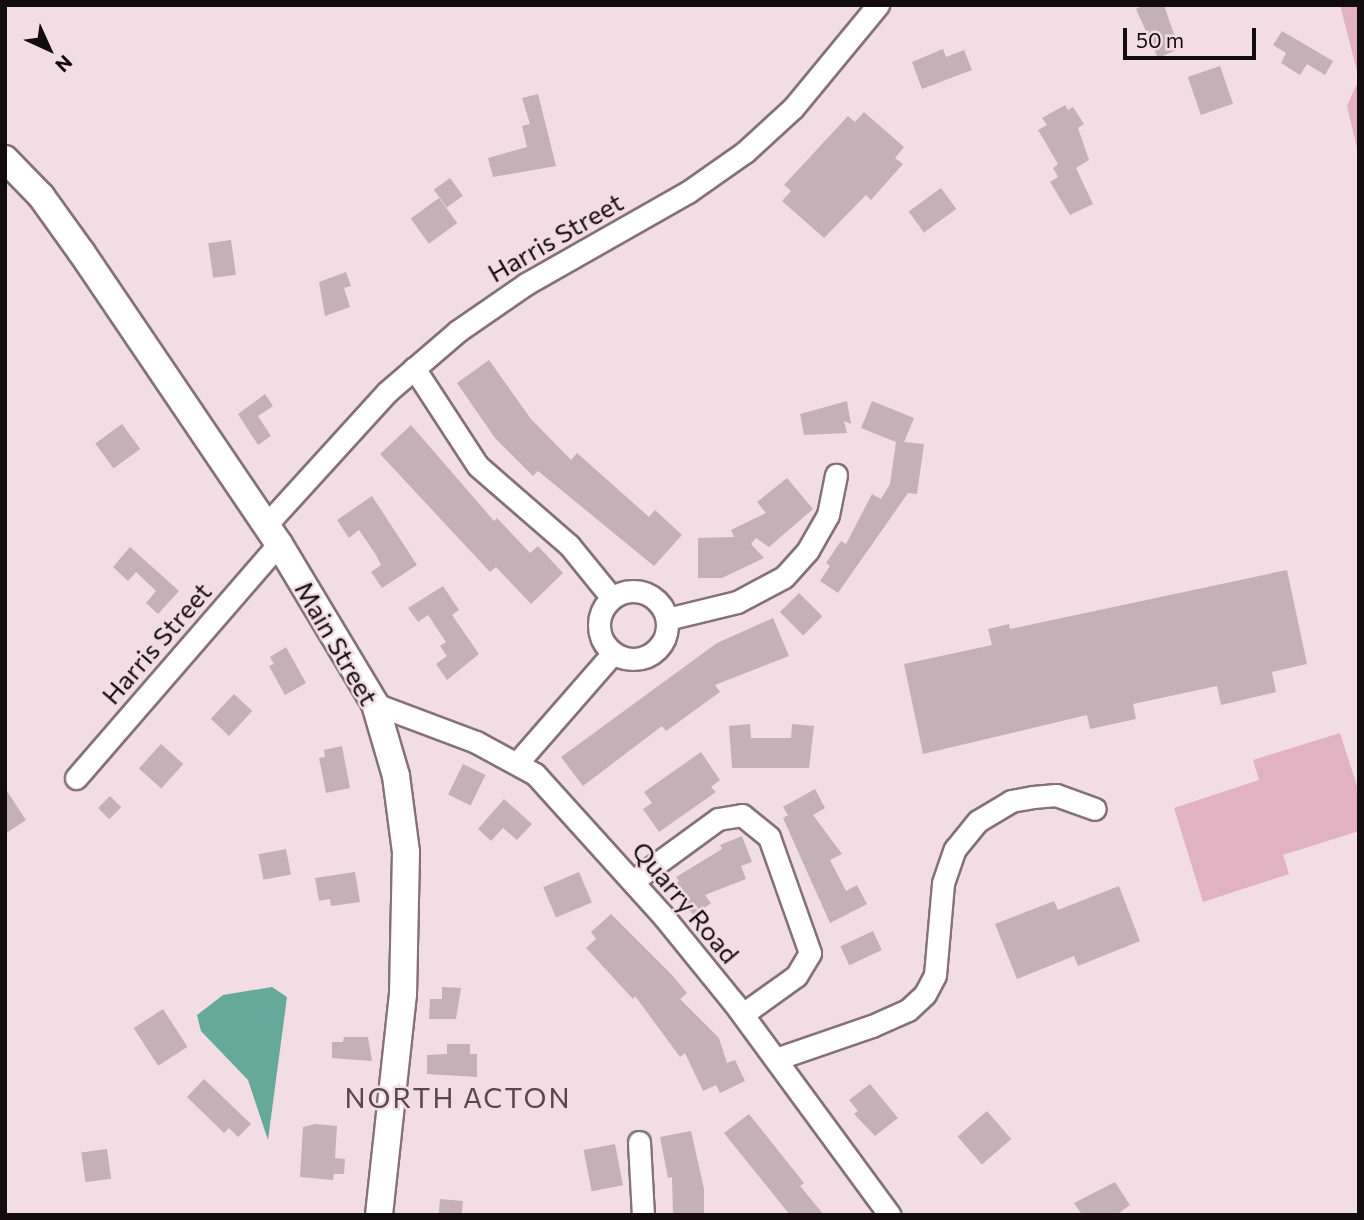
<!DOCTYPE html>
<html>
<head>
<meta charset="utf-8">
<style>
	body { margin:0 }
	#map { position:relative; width:1364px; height:1220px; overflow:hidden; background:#f3dde4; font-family:Commissioner,sans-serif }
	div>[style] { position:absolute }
	.green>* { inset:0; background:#e1b2c2 }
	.water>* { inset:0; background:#64a999 }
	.building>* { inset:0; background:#c4b0b7; transform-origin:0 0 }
	.roads { filter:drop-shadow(2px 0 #857278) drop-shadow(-2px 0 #857278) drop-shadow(0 2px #857278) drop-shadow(0 -2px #857278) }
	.minor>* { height:21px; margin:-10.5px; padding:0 10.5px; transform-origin:10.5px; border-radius:10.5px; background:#fff }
	.minor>.ring { margin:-10.5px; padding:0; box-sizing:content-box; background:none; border:21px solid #fff; border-radius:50% }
	.major>* { height:26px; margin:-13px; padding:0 13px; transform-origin:13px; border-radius:13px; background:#fff }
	span { translate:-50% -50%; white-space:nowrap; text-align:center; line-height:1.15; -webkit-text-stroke:5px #f3dde4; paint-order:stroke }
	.street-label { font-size:26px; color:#130c0f }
	.neighbourhood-label { font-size:28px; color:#58474d; letter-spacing:2px }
	.frame { position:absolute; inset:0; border:7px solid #130c0f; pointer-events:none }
	.north { position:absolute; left:14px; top:14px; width:70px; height:70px; -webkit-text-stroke:5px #f3dde4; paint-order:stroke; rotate:135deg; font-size:19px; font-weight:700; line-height:28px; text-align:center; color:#130c0f }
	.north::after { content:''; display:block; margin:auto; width:24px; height:32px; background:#130c0f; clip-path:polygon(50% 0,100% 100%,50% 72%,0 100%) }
	.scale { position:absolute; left:1123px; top:28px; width:133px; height:32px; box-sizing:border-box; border:4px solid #130c0f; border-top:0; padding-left:9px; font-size:21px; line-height:24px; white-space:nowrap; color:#130c0f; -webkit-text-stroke:5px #f3dde4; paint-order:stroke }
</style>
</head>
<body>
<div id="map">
	<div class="green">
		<i style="clip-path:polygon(1340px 5px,1359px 5px,1359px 157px,1347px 106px,1359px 79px)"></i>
		<i style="clip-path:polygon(1340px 733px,1359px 792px,1359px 831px,1283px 855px,1289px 874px,1203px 902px,1174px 808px,1259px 780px,1253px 760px)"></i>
	</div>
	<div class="water">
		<i style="clip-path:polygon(272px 987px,287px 997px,268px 1140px,248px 1080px,201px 1031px,197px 1015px,223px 995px)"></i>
	</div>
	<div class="building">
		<i style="clip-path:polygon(1145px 5px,1164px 5px,1179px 49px,1158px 58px,1136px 9px)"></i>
		<i style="clip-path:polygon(1282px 31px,1333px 61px,1325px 75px,1307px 64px,1300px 75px,1281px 63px,1286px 53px,1273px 45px)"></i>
		<i style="clip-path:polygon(943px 49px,946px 57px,964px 50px,972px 70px,922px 89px,912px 62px)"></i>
		<i style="left:1220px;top:66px;width:40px;height:34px;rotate:71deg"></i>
		<i style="clip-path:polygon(538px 94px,556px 166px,493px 177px,488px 158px,527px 147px,522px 126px,530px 124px,522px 98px)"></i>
		<i style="clip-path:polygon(1065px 105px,1068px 110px,1073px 107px,1084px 124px,1078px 128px,1089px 160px,1076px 168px,1093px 204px,1070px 215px,1050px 182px,1058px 177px,1053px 168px,1058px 164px,1038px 130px,1047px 125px,1042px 118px)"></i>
		<i style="clip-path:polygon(864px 112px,904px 147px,895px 158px,903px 164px,871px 200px,866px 195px,824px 238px,782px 201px,791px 191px,784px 185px,848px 116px,855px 122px)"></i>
		<i style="left:450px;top:178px;width:22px;height:20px;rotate:54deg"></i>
		<i style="left:941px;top:188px;width:26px;height:40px;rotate:54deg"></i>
		<i style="left:439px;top:198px;width:31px;height:35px;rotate:54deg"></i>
		<i style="left:231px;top:240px;width:35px;height:23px;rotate:82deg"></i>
		<i style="clip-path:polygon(346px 272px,351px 286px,344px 288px,350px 307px,325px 316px,319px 282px)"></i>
		<i style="clip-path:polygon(489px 360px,531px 419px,571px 460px,577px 453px,649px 517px,655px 510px,682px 535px,654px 566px,538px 471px,533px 476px,495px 438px,457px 383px)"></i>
		<i style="clip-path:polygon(265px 394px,273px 406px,258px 416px,271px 436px,258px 445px,238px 414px)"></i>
		<i style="clip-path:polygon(847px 401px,851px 424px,844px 421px,847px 433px,804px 435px,800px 414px)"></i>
		<i style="clip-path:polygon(872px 401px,914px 418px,904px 442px,924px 444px,917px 494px,908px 493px,838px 593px,820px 581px,830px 566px,826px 563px,841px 541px,846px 544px,872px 494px,881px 499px,890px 484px,896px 442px,861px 428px)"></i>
		<i style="left:122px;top:424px;width:31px;height:33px;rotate:54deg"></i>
		<i style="clip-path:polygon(411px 425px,494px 521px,497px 518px,530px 553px,538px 546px,563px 573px,531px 604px,496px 567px,490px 572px,380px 454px)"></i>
		<i style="clip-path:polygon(787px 478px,813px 509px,769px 547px,756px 538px,751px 544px,764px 558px,722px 578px,698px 578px,698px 538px,734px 537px,731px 530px,766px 513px,757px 502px)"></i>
		<i style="clip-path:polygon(372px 496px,417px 565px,382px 588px,371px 572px,381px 565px,376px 555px,359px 530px,349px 538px,337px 520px)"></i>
		<i style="clip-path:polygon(130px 547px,179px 591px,158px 614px,146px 603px,156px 591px,136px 572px,128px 581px,113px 567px)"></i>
		<i style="clip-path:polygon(1287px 570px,1307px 664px,1272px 672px,1276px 692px,1221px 705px,1217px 686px,1133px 704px,1136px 719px,1090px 729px,1087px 715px,923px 754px,904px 664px,992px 645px,988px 629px,1009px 624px,1010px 629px)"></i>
		<i style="clip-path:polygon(443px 586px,459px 610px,452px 615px,479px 654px,447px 680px,436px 664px,447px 656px,440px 646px,446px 642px,428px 615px,418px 622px,408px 608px)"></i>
		<i style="left:799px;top:593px;width:33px;height:27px;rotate:45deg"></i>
		<i style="clip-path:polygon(773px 618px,789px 656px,715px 685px,720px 692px,666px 731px,662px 726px,583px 786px,561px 757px,717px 643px)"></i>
		<i style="clip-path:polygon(286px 647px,306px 683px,285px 695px,269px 666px,274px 664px,270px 657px)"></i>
		<i style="left:234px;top:694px;width:25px;height:34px;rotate:43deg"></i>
		<i style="clip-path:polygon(750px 724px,751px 738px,791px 738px,792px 724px,814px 726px,809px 768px,732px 768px,729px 726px)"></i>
		<i style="left:161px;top:744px;width:30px;height:33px;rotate:42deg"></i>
		<i style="clip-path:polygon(342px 746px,350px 788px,326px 793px,319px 758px,325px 757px,324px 750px)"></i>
		<i style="clip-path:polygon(701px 752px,720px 780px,711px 787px,716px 792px,659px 832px,643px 809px,652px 803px,644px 792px)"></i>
		<i style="left:463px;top:764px;width:25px;height:34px;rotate:26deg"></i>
		<i style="clip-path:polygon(5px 788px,26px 820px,5px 834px)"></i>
		<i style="clip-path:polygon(815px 789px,825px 808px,813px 815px,842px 854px,830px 860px,846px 891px,857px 885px,867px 904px,830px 923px,783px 818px,788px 815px,783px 807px)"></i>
		<i style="left:110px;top:796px;width:16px;height:17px;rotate:45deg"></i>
		<i style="clip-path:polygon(504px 799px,532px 824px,517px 840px,503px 828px,491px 841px,478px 829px)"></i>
		<i style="clip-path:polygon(742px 836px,752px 862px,741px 866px,746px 879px,705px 895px,711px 903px,694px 916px,672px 887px,679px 881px,676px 877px,722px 849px,720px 845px)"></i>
		<i style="left:286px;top:849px;width:26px;height:28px;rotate:79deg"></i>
		<i style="clip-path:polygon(355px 872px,360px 902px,331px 906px,330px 899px,319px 901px,315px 878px)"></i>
		<i style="left:579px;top:872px;width:33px;height:39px;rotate:67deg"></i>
		<i style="clip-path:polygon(1119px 886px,1140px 941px,1078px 966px,1074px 956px,1017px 979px,995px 924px,1054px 901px,1058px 910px)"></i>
		<i style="clip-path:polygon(611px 914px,672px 975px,687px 993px,680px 999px,719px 1038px,727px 1063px,735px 1060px,745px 1081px,720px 1093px,716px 1085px,703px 1091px,685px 1053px,680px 1057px,635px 996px,633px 999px,586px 948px,596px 939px,591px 932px)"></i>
		<i style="left:873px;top:931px;width:21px;height:36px;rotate:65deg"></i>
		<i style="clip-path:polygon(442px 987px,461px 988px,456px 1019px,429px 1019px,430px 999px,442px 999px)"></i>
		<i style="left:163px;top:1009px;width:45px;height:35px;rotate:57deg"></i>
		<i style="clip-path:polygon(344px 1037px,368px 1037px,372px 1061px,332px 1058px,332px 1042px,343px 1042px)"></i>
		<i style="clip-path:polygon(447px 1044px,470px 1044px,470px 1054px,477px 1054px,477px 1077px,427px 1074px,427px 1055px,447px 1054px)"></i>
		<i style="clip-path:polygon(204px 1079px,251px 1124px,238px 1137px,229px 1128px,224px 1133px,187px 1097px)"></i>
		<i style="clip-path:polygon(870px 1084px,898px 1118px,875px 1136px,854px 1114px,858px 1111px,849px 1100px)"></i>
		<i style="left:987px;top:1111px;width:37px;height:39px;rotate:49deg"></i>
		<i style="clip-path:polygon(749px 1114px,804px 1183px,800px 1186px,824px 1215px,790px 1215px,724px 1133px)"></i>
		<i style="clip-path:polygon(315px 1124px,337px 1126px,335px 1158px,345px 1159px,344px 1174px,334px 1174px,333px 1180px,300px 1177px,303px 1127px)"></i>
		<i style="clip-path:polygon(691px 1131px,704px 1189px,704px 1215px,673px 1215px,672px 1177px,668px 1178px,660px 1137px)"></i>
		<i style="left:615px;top:1144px;width:42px;height:32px;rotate:79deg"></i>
		<i style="left:107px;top:1149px;width:30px;height:26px;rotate:82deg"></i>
		<i style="clip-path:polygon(1115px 1182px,1130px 1205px,1116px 1215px,1082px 1215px,1074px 1203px)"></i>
		<i style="left:440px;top:1199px;width:23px;height:16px;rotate:5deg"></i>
	</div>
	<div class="roads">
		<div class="minor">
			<i style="left:414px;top:368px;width:117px;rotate:56.9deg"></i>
			<i style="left:478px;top:466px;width:121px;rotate:41deg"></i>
			<i style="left:569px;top:545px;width:68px;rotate:50.9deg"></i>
			<i style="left:266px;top:525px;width:180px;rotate:-47.7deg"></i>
			<i style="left:387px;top:392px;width:94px;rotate:-40.7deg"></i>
			<i style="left:458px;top:331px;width:83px;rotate:-34.7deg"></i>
			<i style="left:526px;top:284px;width:186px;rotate:-29.6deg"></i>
			<i style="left:688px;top:192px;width:70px;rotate:-35.1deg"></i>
			<i style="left:745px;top:152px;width:65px;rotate:-42.5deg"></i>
			<i style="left:793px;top:108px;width:134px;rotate:-50.5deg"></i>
			<i class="ring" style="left:599px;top:591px;width:47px;height:47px"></i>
			<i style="left:667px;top:619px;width:72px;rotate:-13.7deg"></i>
			<i style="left:737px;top:602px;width:53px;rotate:-28deg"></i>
			<i style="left:784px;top:577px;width:36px;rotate:-48deg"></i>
			<i style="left:808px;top:550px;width:40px;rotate:-60.3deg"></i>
			<i style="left:828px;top:515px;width:41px;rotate:-78.7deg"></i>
			<i style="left:375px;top:704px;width:108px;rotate:20.6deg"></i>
			<i style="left:476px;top:742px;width:67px;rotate:28.5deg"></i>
			<i style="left:535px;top:774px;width:193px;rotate:47.9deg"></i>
			<i style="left:664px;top:917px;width:111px;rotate:50.9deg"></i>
			<i style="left:734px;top:1003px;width:263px;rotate:53.7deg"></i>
			<i style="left:518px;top:762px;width:145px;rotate:-48.9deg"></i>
			<i style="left:76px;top:778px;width:310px;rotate:-49.1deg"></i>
			<i style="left:633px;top:881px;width:105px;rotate:-36.1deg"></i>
			<i style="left:718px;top:819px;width:24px;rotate:-9deg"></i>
			<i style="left:742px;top:815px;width:35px;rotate:39deg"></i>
			<i style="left:769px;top:837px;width:123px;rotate:70.5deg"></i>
			<i style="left:810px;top:953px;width:27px;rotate:121deg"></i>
			<i style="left:796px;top:976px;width:65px;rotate:144.4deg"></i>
			<i style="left:776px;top:1059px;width:102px;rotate:-19deg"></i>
			<i style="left:872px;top:1026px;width:39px;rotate:-24deg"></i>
			<i style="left:908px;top:1010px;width:23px;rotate:-43deg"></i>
			<i style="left:925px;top:994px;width:21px;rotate:-62deg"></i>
			<i style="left:935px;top:975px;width:92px;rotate:-85deg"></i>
			<i style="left:943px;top:883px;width:36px;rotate:-71deg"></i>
			<i style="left:955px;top:849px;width:36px;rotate:-51deg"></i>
			<i style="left:978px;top:821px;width:39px;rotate:-31deg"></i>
			<i style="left:1011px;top:801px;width:22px;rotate:-10deg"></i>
			<i style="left:1033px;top:797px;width:23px;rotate:-5deg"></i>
			<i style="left:1056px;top:795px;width:41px;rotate:19.7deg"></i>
			<i style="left:639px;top:1142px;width:73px;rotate:86.9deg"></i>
		</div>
		<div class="major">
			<i style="left:5px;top:159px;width:52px;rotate:45.8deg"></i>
			<i style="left:41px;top:196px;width:70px;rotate:54.3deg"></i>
			<i style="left:82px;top:253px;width:351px;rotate:55.9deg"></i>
			<i style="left:279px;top:544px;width:187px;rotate:59deg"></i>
			<i style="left:375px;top:704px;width:75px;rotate:73.7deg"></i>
			<i style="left:396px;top:776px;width:77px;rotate:82.5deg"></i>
			<i style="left:406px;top:852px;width:142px;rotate:91.2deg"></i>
			<i style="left:403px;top:994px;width:222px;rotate:96.2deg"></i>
		</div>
	</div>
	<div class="street-label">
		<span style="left:555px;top:237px;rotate:-30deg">Harris Street</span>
		<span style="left:156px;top:643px;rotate:-49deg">Harris Street</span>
		<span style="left:337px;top:643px;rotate:60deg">Main Street</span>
		<span style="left:686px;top:902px;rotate:50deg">Quarry Road</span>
	</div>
	<div class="neighbourhood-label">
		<span style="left:458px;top:1097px">NORTH ACTON</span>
	</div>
	<div class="frame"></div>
	<div class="north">N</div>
	<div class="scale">50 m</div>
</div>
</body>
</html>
